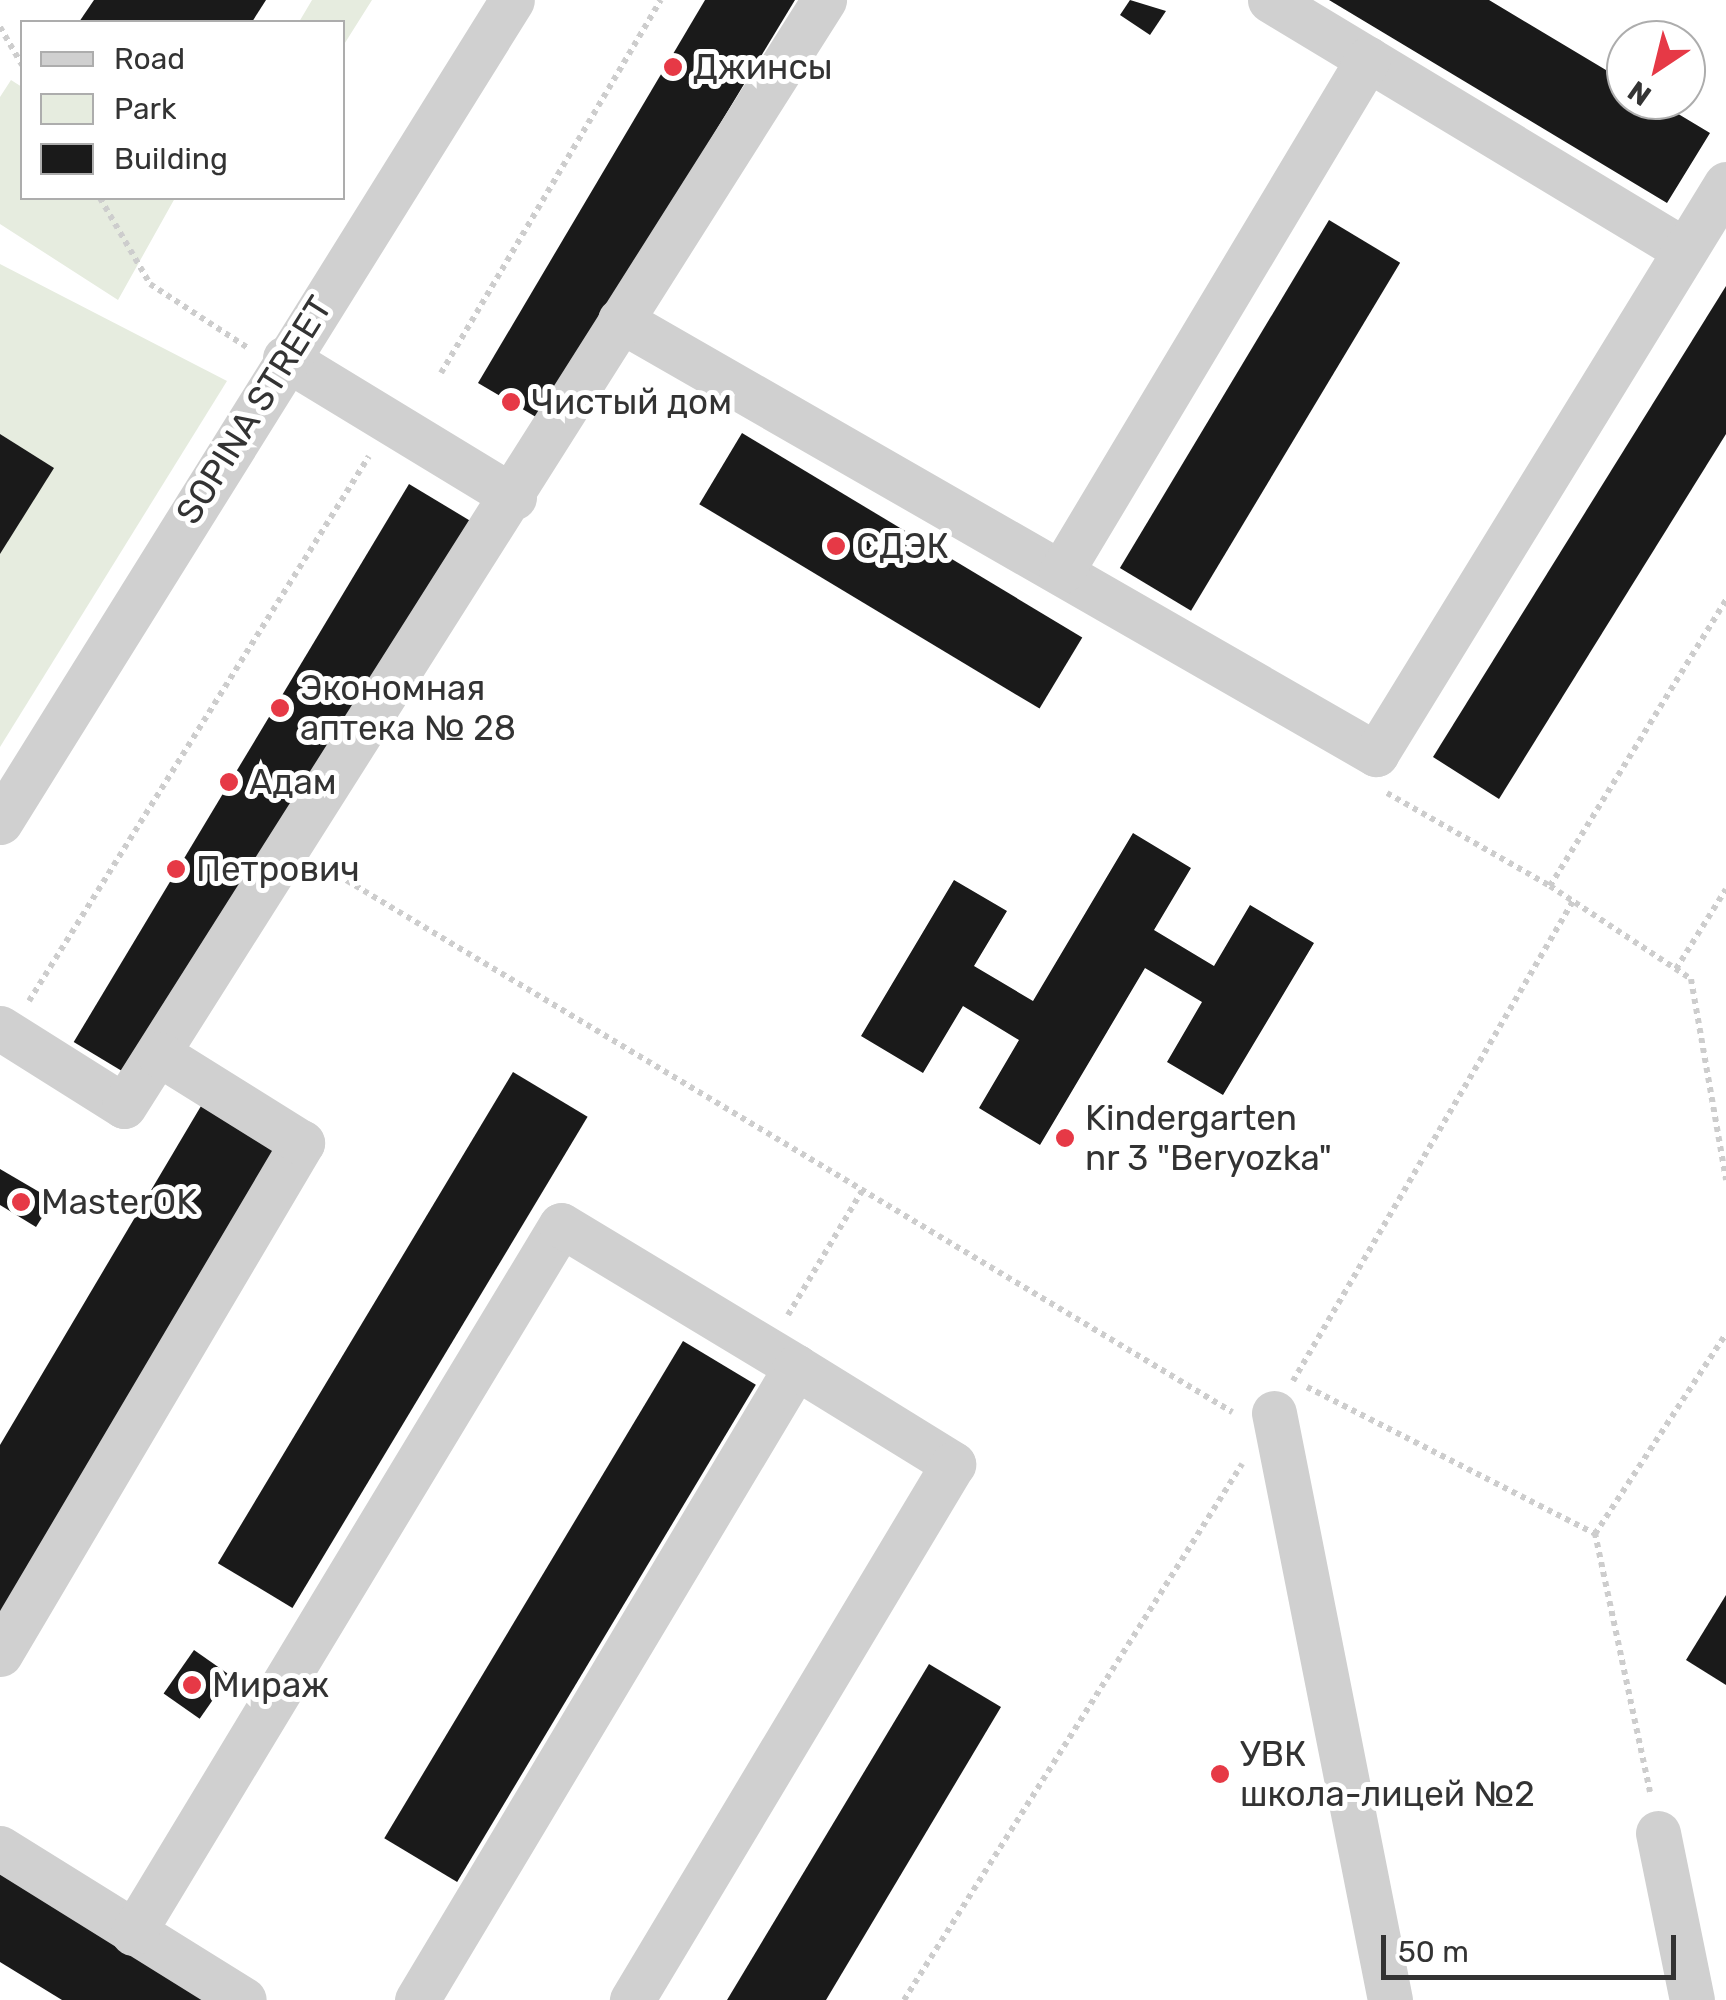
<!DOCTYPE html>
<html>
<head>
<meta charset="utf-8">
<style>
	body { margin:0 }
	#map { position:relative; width:1726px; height:2000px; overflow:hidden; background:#fff; font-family:Rubik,sans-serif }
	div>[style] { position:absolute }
	.green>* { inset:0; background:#e6ecdf }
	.building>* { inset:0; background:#1a1a1a; transform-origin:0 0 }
	.path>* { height:6px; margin-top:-3px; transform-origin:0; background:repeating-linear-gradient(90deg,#cdcdcd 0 5px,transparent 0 10px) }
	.minor>* { height:45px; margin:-22.5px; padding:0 22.5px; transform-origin:22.5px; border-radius:22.5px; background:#d0d0d0 }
	.dots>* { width:28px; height:28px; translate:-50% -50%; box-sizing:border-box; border:5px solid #fff; border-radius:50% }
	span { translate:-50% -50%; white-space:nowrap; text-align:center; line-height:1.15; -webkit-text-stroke:10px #fff; paint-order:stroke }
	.poi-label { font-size:35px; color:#333 }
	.left { translate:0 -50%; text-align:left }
	.street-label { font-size:35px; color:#333 }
	.legend { position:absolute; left:20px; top:20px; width:325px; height:180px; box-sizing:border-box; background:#fff; border:2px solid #adadad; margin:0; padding:12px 18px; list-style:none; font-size:30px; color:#333 }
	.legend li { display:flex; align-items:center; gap:20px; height:50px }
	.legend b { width:50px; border:2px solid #adadad }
	.north { position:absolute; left:1606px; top:20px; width:100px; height:100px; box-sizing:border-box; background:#fff; border:2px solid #adadad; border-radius:50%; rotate:215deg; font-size:28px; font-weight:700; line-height:40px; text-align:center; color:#333 }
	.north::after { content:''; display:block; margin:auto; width:35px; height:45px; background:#e63946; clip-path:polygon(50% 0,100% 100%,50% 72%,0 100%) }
	.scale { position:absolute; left:1381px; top:1935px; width:295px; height:45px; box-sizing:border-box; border:5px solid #333; border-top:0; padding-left:12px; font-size:30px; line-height:35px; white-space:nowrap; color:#333; -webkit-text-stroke:8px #fff; paint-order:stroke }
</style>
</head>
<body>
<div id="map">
	<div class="green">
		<i style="clip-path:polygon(312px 0,372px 0,343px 46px,342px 22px,299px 22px)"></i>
		<i style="clip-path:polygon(11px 80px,22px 87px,22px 198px,175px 198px,118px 300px,0 224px,0 97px)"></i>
		<i style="clip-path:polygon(0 264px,227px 381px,0 747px)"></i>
	</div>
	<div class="building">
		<i style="clip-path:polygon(94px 0,266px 0,252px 22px,79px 22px)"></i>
		<i style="clip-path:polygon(705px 0,795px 0,541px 420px,478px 383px)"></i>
		<i style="clip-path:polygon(1130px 0,1166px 11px,1150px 35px,1120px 15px)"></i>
		<i style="clip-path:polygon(1329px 0,1489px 0,1626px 82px,1626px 100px,1655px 100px,1710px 133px,1667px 203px)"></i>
		<i style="left:1329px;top:220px;width:83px;height:406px;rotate:31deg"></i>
		<i style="clip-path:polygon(1726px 286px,1726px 434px,1499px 799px,1433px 757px)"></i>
		<i style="left:742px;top:433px;width:397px;height:83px;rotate:31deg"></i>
		<i style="clip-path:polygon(0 434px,54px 468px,0 554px)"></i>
		<i style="left:409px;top:484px;width:79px;height:651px;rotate:31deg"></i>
		<i style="clip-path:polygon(1133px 833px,1191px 868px,1154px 930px,1214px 966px,1250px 905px,1314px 943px,1223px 1095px,1167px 1062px,1202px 1002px,1145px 968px,1040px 1145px,979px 1108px,1019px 1040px,963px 1006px,923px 1073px,861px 1036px,954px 880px,1007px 911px,974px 966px,1033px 1001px)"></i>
		<i style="left:513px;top:1072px;width:87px;height:573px;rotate:31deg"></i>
		<i style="clip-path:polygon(201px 1106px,276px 1151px,0 1614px,0 1445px)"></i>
		<i style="clip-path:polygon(0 1169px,53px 1200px,36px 1227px,0 1205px)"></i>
		<i style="left:683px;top:1341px;width:85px;height:580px;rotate:31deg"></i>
		<i style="clip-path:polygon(1726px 1595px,1726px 1685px,1686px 1660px)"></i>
		<i style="left:194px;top:1650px;width:44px;height:53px;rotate:35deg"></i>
		<i style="clip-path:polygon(929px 1664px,1001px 1707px,826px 2000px,727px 2000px)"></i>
		<i style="clip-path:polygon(0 1867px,214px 2000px,62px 2000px,0 1962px)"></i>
	</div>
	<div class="path">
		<i style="left:0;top:27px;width:44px;rotate:59.9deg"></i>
		<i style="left:100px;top:198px;width:99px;rotate:59.8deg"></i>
		<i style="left:150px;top:284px;width:117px;rotate:33.1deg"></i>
		<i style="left:441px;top:373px;width:433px;rotate:-59.5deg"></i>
		<i style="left:1387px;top:793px;width:188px;rotate:29.7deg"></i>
		<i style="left:1550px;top:886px;width:336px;rotate:-58.4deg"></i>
		<i style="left:321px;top:865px;width:1063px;rotate:30.98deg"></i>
		<i style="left:1550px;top:886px;width:169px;rotate:33.4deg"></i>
		<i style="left:1691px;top:979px;width:204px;rotate:80.1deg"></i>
		<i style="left:1676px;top:969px;width:94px;rotate:-58deg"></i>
		<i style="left:29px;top:1001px;width:642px;rotate:-58.04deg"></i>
		<i style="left:788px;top:1315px;width:144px;rotate:-59.2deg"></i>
		<i style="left:1293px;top:1381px;width:556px;rotate:-59.74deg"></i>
		<i style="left:1307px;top:1387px;width:323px;rotate:27deg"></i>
		<i style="left:1650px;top:1792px;width:264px;rotate:-102deg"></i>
		<i style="left:1595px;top:1534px;width:239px;rotate:-56.8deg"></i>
		<i style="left:904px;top:2000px;width:634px;rotate:-57.76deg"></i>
	</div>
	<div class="minor">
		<i style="left:1270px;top:0;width:484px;rotate:31.1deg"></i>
		<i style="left:620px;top:320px;width:872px;rotate:29.86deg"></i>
		<i style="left:1376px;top:754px;width:669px;rotate:-58.45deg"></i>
		<i style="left:285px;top:358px;width:268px;rotate:31.3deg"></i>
		<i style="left:1061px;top:572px;width:598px;rotate:-59.1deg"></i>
		<i style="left:0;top:822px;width:968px;rotate:-58.08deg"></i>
		<i style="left:0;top:1028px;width:146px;rotate:32.2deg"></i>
		<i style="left:124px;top:1106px;width:1309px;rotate:-57.67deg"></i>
		<i style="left:1274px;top:1413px;width:598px;rotate:78.82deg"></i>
		<i style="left:0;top:1654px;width:594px;rotate:-59.42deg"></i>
		<i style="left:302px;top:1143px;width:168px;rotate:-148.1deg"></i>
		<i style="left:1658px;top:1833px;width:170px;rotate:78.5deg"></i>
		<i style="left:0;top:1848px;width:287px;rotate:31.9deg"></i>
		<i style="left:133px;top:1933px;width:827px;rotate:-58.85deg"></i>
		<i style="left:561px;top:1225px;width:275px;rotate:31.1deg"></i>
		<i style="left:417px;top:2000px;width:738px;rotate:-59.09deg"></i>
		<i style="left:796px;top:1367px;width:185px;rotate:31.7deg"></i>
		<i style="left:953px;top:1464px;width:625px;rotate:120.92deg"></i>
	</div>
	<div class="dots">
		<i style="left:673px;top:67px;background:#e63946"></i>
		<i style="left:511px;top:402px;background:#e63946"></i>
		<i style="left:836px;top:546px;background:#e63946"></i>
		<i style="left:280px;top:708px;background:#e63946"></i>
		<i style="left:229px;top:782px;background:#e63946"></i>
		<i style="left:176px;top:869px;background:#e63946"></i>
		<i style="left:1065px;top:1138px;background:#e63946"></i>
		<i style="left:21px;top:1202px;background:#e63946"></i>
		<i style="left:192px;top:1685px;background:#e63946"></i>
		<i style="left:1220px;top:1774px;background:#e63946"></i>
	</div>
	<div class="poi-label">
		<span class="left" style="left:693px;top:67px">Джинсы</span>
		<span class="left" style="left:531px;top:402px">Чистый дом</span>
		<span class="left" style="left:856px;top:546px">СДЭК</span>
		<span class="left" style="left:300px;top:708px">Экономная<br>аптека № 28</span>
		<span class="left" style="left:249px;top:782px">Адам</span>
		<span class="left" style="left:196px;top:869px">Петрович</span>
		<span class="left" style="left:1085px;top:1138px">Kindergarten<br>nr 3 "Beryozka"</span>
		<span class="left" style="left:41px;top:1202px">MasterOK</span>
		<span class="left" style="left:212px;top:1685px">Мираж</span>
		<span class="left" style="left:1240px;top:1774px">УВК<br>школа-лицей №2</span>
	</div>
	<div class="street-label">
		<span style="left:254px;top:410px;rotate:-58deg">SOPINA STREET</span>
	</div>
	<ul class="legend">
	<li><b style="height:12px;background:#d0d0d0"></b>Road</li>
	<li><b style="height:28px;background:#e6ecdf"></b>Park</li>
	<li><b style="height:28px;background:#1a1a1a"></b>Building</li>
	</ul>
	<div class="north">N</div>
	<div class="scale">50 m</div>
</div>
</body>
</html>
